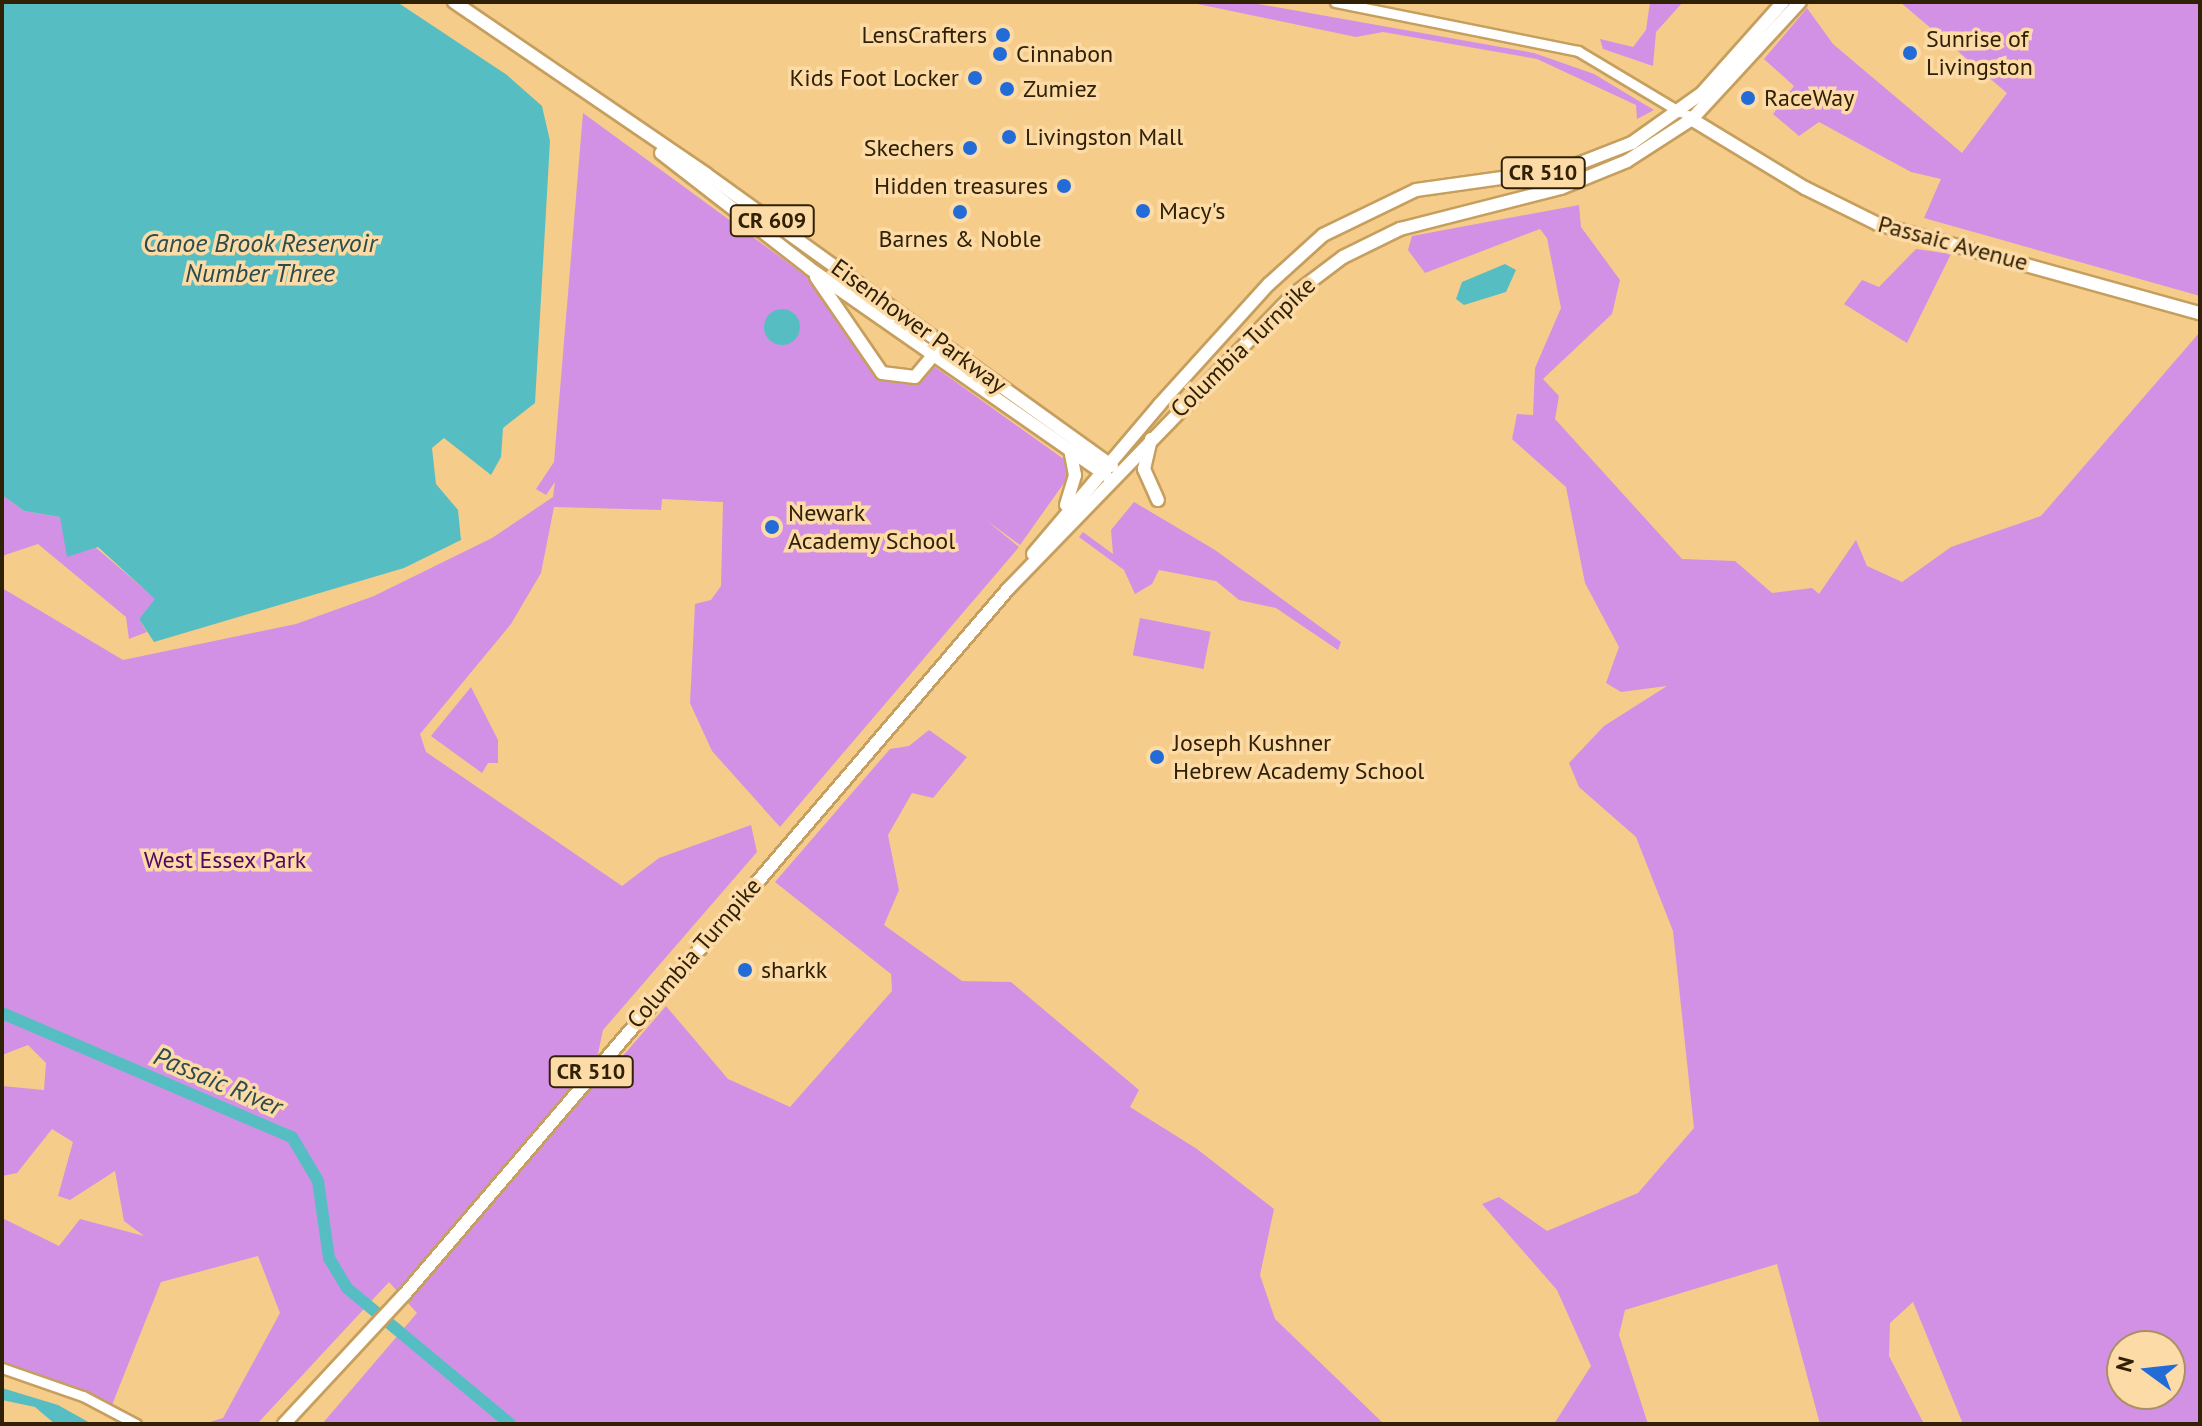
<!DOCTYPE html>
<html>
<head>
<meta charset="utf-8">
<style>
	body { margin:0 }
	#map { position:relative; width:2202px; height:1426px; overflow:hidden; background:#f5cc8a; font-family:"PT Sans",sans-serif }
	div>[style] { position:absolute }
	.green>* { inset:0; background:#d391e5; transform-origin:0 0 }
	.water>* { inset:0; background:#56bec2 }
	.round { border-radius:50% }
	.river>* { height:12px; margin:-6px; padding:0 6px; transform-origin:6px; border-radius:6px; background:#56bec2 }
	.roads { filter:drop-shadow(2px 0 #c69f5e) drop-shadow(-2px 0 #c69f5e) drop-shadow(0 2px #c69f5e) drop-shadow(0 -2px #c69f5e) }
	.minor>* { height:9px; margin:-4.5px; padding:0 4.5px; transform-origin:4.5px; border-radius:4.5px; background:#fff }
	.major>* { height:12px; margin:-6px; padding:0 6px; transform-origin:6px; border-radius:6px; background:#fff }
	.dots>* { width:22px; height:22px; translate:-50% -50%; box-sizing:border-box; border:4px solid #fcdba7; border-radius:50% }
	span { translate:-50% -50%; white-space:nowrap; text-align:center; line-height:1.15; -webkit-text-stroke:7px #fcdba7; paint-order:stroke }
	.shield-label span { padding:2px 6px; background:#fcdba7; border:2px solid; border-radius:6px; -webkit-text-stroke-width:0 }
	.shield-label { font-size:22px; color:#302005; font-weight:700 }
	.poi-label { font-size:24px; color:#302005 }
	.right { translate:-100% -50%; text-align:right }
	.left { translate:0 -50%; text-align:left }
	.street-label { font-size:24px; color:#302005 }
	.park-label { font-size:24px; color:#540665 }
	.water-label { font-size:26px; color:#2b4b4c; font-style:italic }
	.frame { position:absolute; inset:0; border:4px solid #302005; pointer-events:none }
	.north { position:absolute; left:2106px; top:1330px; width:80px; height:80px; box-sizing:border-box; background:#fcdba7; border:2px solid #aa9066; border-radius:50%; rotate:285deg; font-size:22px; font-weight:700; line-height:32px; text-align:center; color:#302005 }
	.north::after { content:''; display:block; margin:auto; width:28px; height:36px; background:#236bd7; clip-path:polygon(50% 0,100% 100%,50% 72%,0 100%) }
</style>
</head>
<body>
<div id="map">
	<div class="green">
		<i style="clip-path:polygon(1188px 2px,1247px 2px,1534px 53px,1594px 74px,1654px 110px,1637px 119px,1636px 105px,1537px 59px,1383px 32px,1356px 37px)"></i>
		<i style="clip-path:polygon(1650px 2px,1683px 2px,1656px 32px,1653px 66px,1603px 49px,1600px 39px,1633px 47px,1646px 30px)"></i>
		<i style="clip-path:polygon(1900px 2px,2200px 2px,2200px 296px,1924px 218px,1941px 179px,1911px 172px,1819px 122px,1799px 136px,1773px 114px,1794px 86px,1764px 59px,1807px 8px,1833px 44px,1962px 153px,2007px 93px)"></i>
		<i style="clip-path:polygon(583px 113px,809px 278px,872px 371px,902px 384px,935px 367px,1065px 460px,1069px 476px,1020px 545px,986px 520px,1019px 547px,780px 827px,712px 751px,690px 703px,695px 604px,711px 600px,721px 586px,723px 502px,662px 499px,661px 510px,554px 507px,541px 573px,511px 624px,420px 734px,426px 752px,622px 886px,659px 858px,751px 825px,757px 852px,603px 1030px,592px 1082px,596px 1087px,666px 1006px,728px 1079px,790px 1107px,892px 991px,891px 974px,775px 882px,890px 749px,909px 746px,929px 730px,967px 757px,933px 798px,912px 793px,888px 835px,899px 890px,884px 925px,962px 981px,1011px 982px,1139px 1090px,1130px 1107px,1197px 1149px,1274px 1209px,1260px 1275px,1275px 1319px,1384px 1424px,322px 1424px,417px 1313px,389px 1282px,257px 1424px,203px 1424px,223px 1418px,280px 1313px,258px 1256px,161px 1282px,110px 1410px,2px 1372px,2px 1218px,59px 1246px,80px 1219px,144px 1236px,124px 1221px,115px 1171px,70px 1200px,58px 1196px,73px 1142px,52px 1129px,17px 1173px,2px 1176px,2px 1086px,44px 1090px,46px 1063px,28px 1045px,2px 1055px,2px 588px,123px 660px,296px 624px,374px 596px,492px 538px,553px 497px,555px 482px,546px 495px,536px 489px,554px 462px)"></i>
		<i style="clip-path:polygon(evenodd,1579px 205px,1581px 227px,1620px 280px,1612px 314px,1543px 379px,1559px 396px,1555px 419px,1682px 559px,1735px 561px,1772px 593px,1812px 588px,1819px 594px,1856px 540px,1867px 566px,1902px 582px,1951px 547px,2041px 516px,2200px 332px,2200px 1424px,1963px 1424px,1913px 1302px,1890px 1323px,1889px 1356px,1924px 1424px,1820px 1424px,1777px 1264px,1625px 1310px,1619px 1335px,1648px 1424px,1554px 1424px,1591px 1366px,1557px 1290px,1482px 1204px,1499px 1197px,1547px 1231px,1638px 1193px,1694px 1128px,1673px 931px,1636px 837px,1579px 787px,1569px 763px,1604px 726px,1667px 686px,1621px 692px,1606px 683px,1619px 647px,1585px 583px,1566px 487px,1512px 439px,1517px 414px,1533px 415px,1535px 368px,1561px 308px,1547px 238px,1540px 229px,1425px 273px,1408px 250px,1412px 236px,1579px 205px,2122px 1346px,2170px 1346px,2170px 1394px,2122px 1394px,2122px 1346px)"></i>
		<i style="clip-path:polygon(1916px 249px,1951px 254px,1907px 343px,1844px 304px,1862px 280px,1879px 287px)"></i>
		<i style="clip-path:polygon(2px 495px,24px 511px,60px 517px,156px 599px,139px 619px,147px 632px,129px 639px,126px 617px,38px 544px,2px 556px)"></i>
		<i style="clip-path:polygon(1134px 502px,1215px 550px,1341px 642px,1338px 650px,1276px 608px,1239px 600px,1216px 581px,1159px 570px,1152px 584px,1135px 594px,1124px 570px,1079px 537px,1083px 532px,1113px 554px,1111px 530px)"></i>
		<i style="left:1140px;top:618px;width:72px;height:38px;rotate:11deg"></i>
		<i style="clip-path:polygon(471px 687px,498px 740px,498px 763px,488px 763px,482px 773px,431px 736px)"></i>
	</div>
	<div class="water">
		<i style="clip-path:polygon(2px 2px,397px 2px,507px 75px,542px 106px,550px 141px,535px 403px,503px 428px,501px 457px,491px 475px,444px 438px,432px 448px,436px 484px,458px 510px,461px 540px,404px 568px,154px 642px,139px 619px,155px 599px,98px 547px,67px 557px,60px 517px,24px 511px,2px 495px)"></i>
		<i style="clip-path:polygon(1505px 264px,1516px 270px,1506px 292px,1464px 305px,1456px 299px,1462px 282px)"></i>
		<i class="round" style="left:764px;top:309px;width:36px;height:36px"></i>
		<i style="clip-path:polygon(2px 1388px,58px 1405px,92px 1424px,55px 1424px,35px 1407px,2px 1400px)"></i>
	</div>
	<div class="river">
		<i style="left:2px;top:1013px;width:315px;rotate:23.2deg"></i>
		<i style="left:292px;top:1137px;width:51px;rotate:59.4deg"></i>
		<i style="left:318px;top:1181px;width:78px;rotate:81.9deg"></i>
		<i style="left:329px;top:1258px;width:35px;rotate:59deg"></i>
		<i style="left:347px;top:1288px;width:212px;rotate:39.8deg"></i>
	</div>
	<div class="roads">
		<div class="minor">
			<i style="left:1335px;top:2px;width:248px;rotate:11.4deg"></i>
			<i style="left:1578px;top:51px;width:119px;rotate:30.9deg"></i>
			<i style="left:2px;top:1368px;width:86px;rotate:19.1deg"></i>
			<i style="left:83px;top:1396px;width:60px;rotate:27.8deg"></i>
		</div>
		<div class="major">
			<i style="left:454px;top:2px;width:305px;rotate:34.3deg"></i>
			<i style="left:706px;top:174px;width:500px;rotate:35.72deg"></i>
			<i style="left:1688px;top:117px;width:137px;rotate:31.3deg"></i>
			<i style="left:1805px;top:188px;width:81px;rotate:26.3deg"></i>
			<i style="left:1878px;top:224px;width:334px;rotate:15.5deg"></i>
			<i style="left:661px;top:153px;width:187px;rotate:37.8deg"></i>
			<i style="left:809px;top:268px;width:362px;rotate:34.9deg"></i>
			<i style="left:816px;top:277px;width:116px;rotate:55.5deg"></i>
			<i style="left:882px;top:373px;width:33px;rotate:7deg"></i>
			<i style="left:915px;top:377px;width:38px;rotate:-50deg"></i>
			<i style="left:1151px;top:439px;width:31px;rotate:103deg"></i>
			<i style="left:1144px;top:469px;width:34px;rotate:66deg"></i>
			<i style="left:1066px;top:505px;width:31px;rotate:-73deg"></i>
			<i style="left:1075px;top:475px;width:25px;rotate:-101deg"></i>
			<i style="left:1033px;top:554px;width:197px;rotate:-49.7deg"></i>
			<i style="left:1160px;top:404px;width:162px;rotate:-47.8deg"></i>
			<i style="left:1269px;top:284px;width:73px;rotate:-42.2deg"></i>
			<i style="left:1323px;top:235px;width:103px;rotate:-25.8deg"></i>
			<i style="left:1416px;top:190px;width:150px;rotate:-8deg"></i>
			<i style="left:1565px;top:169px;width:72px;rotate:-21.2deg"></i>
			<i style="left:1632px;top:143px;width:86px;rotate:-35.5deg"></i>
			<i style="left:1702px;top:93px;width:122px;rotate:-48.3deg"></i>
			<i style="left:284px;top:1424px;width:176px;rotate:-47.1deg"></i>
			<i style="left:404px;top:1295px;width:929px;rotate:-49.45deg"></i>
			<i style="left:1008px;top:589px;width:411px;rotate:-45.9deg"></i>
			<i style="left:1294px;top:294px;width:61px;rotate:-37.1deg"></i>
			<i style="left:1343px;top:257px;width:64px;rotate:-26.2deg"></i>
			<i style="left:1400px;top:229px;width:166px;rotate:-14.3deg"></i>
			<i style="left:1561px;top:188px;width:71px;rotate:-22.2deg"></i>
			<i style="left:1627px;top:161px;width:77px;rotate:-32.9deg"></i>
			<i style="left:1692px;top:119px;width:159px;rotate:-47.3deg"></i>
		</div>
	</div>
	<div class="dots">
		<i style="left:1003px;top:35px;background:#236bd7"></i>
		<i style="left:1910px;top:53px;background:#236bd7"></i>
		<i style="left:1000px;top:54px;background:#236bd7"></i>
		<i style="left:975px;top:78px;background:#236bd7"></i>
		<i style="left:1007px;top:89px;background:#236bd7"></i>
		<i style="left:1748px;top:98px;background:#236bd7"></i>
		<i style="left:1009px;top:137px;background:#236bd7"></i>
		<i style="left:970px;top:148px;background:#236bd7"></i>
		<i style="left:1064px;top:186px;background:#236bd7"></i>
		<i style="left:1143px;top:211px;background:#236bd7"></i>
		<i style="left:960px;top:212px;background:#236bd7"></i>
		<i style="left:772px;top:527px;background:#236bd7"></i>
		<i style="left:1157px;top:757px;background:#236bd7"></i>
		<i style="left:745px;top:970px;background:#236bd7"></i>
	</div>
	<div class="shield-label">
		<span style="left:1543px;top:173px">CR 510</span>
		<span style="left:772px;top:221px">CR 609</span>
		<span style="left:591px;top:1072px">CR 510</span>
	</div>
	<div class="poi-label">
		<span class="right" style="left:987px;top:35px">LensCrafters</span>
		<span class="left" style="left:1926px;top:53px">Sunrise of<br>Livingston</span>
		<span class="left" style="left:1016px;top:54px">Cinnabon</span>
		<span class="right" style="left:959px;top:78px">Kids Foot Locker</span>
		<span class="left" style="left:1023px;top:89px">Zumiez</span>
		<span class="left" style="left:1764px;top:98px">RaceWay</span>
		<span class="left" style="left:1025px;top:137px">Livingston Mall</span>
		<span class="right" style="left:954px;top:148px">Skechers</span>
		<span class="right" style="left:1048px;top:186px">Hidden treasures</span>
		<span class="left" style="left:1159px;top:211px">Macy's</span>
		<span style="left:960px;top:239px">Barnes &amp; Noble</span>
		<span class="left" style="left:788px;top:527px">Newark<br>Academy School</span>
		<span class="left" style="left:1173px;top:757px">Joseph Kushner<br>Hebrew Academy School</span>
		<span class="left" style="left:761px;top:970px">sharkk</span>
	</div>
	<div class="street-label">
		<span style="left:1953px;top:243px;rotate:15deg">Passaic Avenue</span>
		<span style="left:919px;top:326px;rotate:36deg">Eisenhower Parkway</span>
		<span style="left:1243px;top:347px;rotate:-44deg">Columbia Turnpike</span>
		<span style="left:694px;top:953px;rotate:-49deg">Columbia Turnpike</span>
	</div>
	<div class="park-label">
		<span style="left:225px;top:860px">West Essex Park</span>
	</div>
	<div class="water-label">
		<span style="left:260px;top:258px">Canoe Brook Reservoir<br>Number Three</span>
		<span style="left:218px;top:1081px;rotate:23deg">Passaic River</span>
	</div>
	<div class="frame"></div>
	<div class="north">N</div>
</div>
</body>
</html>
